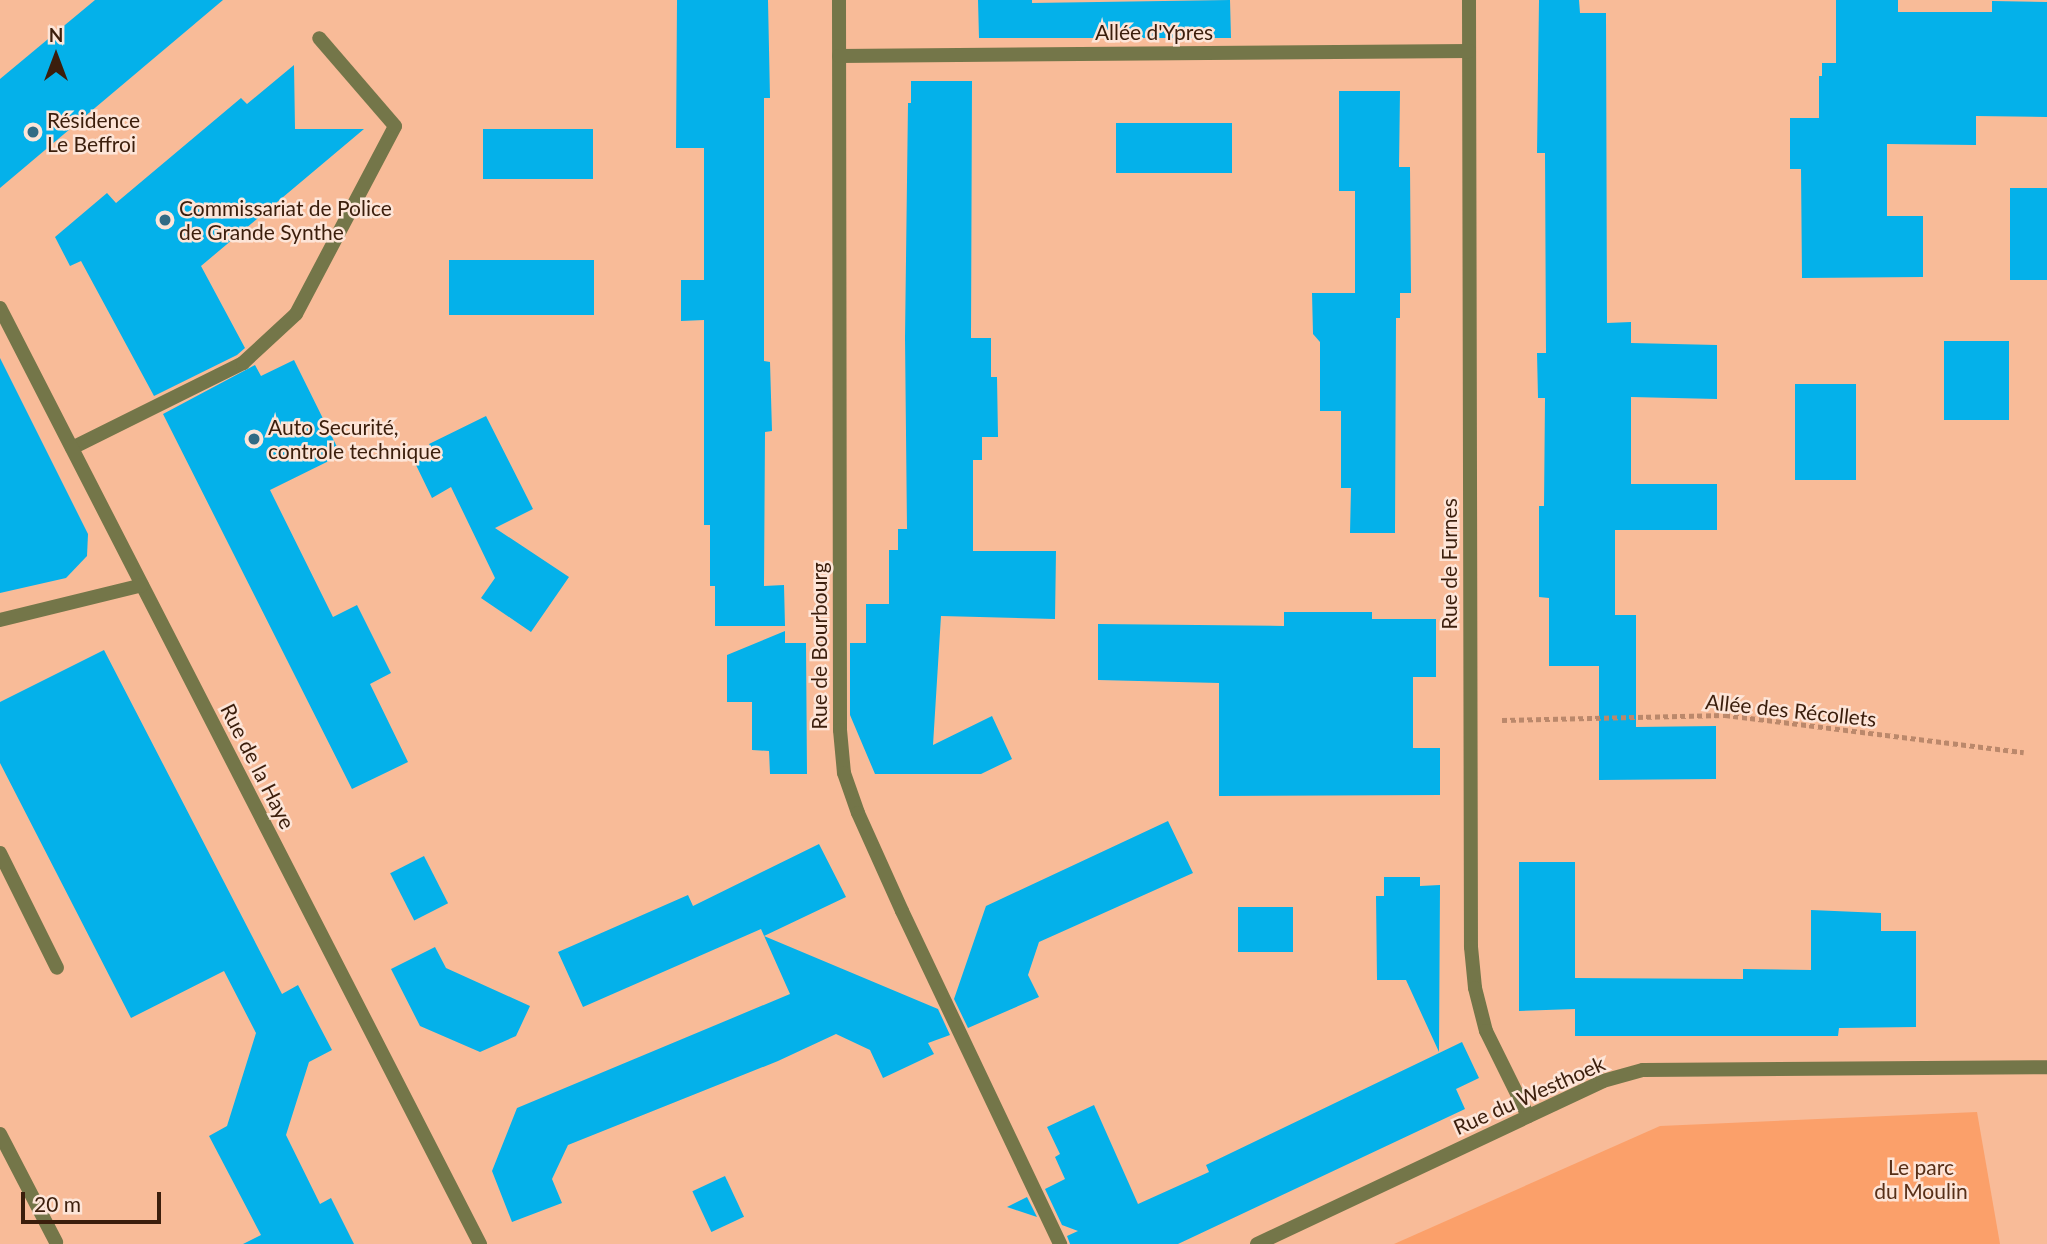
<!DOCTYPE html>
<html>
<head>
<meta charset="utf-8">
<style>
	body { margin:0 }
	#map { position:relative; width:2047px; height:1244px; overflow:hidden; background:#f8bb98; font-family:Lato,sans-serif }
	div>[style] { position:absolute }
	.green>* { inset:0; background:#fba06a }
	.building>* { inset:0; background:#04b1ea; transform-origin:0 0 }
	.path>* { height:4.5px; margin-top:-2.25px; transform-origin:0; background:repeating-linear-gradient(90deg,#bb886b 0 5px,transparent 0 8.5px) }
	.lane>* { height:14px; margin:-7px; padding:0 7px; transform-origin:7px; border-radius:7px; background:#747649 }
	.street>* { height:14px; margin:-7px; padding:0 7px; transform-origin:7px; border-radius:7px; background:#747649 }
	.dots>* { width:19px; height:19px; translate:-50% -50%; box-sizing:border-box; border:4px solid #fde5d8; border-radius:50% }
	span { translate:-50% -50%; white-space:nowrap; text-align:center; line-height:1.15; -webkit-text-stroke:5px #fde5d8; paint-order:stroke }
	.street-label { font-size:21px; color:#3b1e0c }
	.poi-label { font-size:21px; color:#3b1e0c }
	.left { translate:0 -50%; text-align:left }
	.park-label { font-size:21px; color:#572f17 }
	.north { position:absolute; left:21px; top:21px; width:70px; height:70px; -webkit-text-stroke:5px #fde5d8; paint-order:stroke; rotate:0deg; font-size:19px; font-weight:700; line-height:28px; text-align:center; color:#3b1e0c }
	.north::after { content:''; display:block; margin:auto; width:24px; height:32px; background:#3b1e0c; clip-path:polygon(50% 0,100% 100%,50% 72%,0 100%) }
	.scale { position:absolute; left:21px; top:1192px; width:140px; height:32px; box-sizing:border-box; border:4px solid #3b1e0c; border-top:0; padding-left:9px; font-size:21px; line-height:24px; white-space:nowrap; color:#3b1e0c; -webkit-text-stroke:5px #fde5d8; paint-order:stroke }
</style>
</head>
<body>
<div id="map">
	<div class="green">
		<i style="clip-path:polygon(1977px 1112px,2000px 1244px,1394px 1244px,1660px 1126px)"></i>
	</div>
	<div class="building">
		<i style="clip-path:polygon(95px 0,223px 0,0 188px,0 79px)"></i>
		<i style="clip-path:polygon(677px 0,768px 0,770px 98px,764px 98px,764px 361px,770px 362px,772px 431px,765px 432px,764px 586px,784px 585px,785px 626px,715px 626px,715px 586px,710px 586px,710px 525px,704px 525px,704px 320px,681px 321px,681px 280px,704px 280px,704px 148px,676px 148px)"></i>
		<i style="clip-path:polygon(978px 0,1032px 0,1032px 3px,1230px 0,1231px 38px,979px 38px)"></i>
		<i style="clip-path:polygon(1539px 0,1579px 0,1580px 13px,1606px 13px,1607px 323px,1631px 322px,1631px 343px,1717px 345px,1717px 399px,1631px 397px,1631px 484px,1717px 484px,1717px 530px,1615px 530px,1615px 615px,1636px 615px,1636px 727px,1716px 726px,1716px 779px,1599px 780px,1599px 666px,1549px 666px,1549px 598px,1539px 597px,1539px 506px,1544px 506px,1545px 398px,1538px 398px,1537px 353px,1546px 353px,1545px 153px,1537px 153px)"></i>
		<i style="clip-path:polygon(1836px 0,1898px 0,1898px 12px,1992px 12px,1992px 1px,2047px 2px,2047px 117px,1976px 116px,1976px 145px,1887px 144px,1887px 216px,1923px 216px,1923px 277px,1802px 278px,1801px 169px,1790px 169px,1790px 118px,1819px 118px,1819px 76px,1822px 76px,1822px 63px,1836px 63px)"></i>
		<i style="clip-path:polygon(294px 65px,295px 129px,364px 129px,201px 266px,245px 348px,237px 355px,154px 396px,81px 261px,70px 266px,55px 237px,107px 193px,116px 203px,241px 98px,247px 104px)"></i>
		<i style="clip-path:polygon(911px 81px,972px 81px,971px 338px,991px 338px,991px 377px,997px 377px,998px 437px,982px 437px,982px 460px,973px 460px,973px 551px,1056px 551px,1055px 619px,941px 616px,933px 745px,992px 716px,1012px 759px,981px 774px,875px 774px,850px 715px,850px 643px,866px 643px,866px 604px,889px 604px,889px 550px,898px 550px,898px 529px,907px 529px,905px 338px,908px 103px,911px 103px)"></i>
		<i style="clip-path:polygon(1339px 91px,1400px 91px,1399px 167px,1410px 167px,1411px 293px,1400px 293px,1400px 318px,1396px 318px,1395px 533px,1350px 533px,1351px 488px,1341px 488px,1341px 411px,1320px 411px,1320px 342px,1313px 334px,1312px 293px,1355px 293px,1355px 191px,1339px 191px)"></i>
		<i style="left:1116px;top:123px;width:116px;height:50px"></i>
		<i style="left:483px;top:129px;width:110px;height:50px"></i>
		<i style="left:2010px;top:188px;width:37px;height:92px"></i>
		<i style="left:449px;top:260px;width:145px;height:55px"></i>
		<i style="left:1944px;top:341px;width:65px;height:79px"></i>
		<i style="clip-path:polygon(0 358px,88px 534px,87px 556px,66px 578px,0 593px)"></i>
		<i style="clip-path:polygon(294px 360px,341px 455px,270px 490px,333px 617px,357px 605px,391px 673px,370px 684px,408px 762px,352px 789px,163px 414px,255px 365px,261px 376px)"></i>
		<i style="left:1795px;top:384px;width:61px;height:96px"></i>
		<i style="clip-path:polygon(486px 416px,533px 509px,495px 528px,569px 577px,531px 632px,481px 598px,495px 578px,451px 487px,432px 498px,415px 463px,434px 453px,429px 444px)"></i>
		<i style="clip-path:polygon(1284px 612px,1372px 612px,1372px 619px,1436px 619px,1436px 677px,1413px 677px,1413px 748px,1440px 748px,1440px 795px,1219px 796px,1219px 683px,1098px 680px,1098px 624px,1284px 626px)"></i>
		<i style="clip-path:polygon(785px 631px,785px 643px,806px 643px,807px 774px,770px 774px,769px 751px,752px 750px,752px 702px,727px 702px,727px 655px)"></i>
		<i style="clip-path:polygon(104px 650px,282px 994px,298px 985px,332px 1050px,309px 1062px,286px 1135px,320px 1204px,331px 1198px,354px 1244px,243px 1244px,261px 1235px,209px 1136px,227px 1126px,256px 1033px,224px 971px,131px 1018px,0 763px,0 702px)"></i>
		<i style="clip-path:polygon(1168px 821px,1193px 873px,1039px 942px,1028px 975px,1039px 997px,968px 1028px,954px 999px,986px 906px)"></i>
		<i style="clip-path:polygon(819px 844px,846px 897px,764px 936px,938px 1009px,950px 1035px,928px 1043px,934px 1054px,883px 1078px,870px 1050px,836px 1034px,778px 1061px,568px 1145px,552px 1179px,562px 1203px,512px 1222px,492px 1171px,517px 1108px,790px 994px,761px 929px,583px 1007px,558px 952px,688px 895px,693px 906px)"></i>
		<i style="left:424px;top:856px;width:53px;height:38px;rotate:63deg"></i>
		<i style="clip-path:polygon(1519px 862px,1575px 862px,1575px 978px,1743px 979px,1743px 969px,1811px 970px,1811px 910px,1881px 913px,1881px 931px,1916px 931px,1916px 1027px,1839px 1028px,1838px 1036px,1575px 1036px,1575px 1009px,1519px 1011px)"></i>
		<i style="clip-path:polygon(1384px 877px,1420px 877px,1420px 886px,1440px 885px,1439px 1052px,1406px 980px,1377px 980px,1376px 896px,1384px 896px)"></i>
		<i style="left:1238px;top:907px;width:55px;height:45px"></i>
		<i style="clip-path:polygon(435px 947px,446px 968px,530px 1006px,516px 1036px,480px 1052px,420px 1026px,391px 969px)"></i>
		<i style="clip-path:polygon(1462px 1042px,1479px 1078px,1456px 1089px,1465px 1109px,1178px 1244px,1070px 1244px,1067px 1236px,1078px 1231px,1062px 1225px,1045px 1189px,1065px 1179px,1055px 1157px,1060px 1154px,1047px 1127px,1094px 1105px,1138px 1204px,1209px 1172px,1206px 1165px)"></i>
		<i style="left:725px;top:1176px;width:45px;height:36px;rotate:65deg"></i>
		<i style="clip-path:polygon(1027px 1197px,1037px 1217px,1007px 1207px)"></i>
	</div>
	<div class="path">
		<i style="left:1502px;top:720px;width:223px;rotate:-1.3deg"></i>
		<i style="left:1725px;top:715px;width:301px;rotate:7.1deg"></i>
	</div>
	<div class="lane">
		<i style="left:72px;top:448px;width:191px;rotate:-26.4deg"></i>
		<i style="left:243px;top:363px;width:72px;rotate:-42.8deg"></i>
		<i style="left:296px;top:314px;width:212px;rotate:-62.2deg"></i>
		<i style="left:395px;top:126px;width:116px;rotate:-130.8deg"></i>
		<i style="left:0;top:853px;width:128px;rotate:63.6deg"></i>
	</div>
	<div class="street">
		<i style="left:839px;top:0;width:730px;rotate:89.92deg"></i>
		<i style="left:840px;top:730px;width:43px;rotate:84.7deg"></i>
		<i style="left:844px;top:773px;width:42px;rotate:70.7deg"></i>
		<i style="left:858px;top:813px;width:107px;rotate:65.8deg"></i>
		<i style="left:902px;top:911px;width:369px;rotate:64.6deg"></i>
		<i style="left:1469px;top:0;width:947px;rotate:89.88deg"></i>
		<i style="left:1471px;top:947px;width:41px;rotate:84.4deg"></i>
		<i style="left:1475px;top:988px;width:44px;rotate:75.7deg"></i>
		<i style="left:1486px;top:1031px;width:95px;rotate:63.7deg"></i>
		<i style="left:839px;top:56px;width:630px;rotate:-0.45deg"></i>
		<i style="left:0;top:308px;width:1052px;rotate:62.85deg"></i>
		<i style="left:0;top:620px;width:146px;rotate:-13.8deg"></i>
		<i style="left:0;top:1134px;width:122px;rotate:62.6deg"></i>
		<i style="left:1257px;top:1244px;width:382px;rotate:-25.2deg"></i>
		<i style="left:1603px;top:1081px;width:41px;rotate:-15.4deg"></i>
		<i style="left:1643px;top:1070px;width:404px;rotate:-0.4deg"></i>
	</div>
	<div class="dots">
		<i style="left:33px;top:132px;background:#326b85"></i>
		<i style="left:165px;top:220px;background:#326b85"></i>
		<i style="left:254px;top:439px;background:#326b85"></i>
	</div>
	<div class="street-label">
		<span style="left:1154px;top:32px">Allée d'Ypres</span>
		<span style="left:1449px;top:564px;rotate:-90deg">Rue de Furnes</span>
		<span style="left:819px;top:646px;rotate:-90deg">Rue de Bourbourg</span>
		<span style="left:1791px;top:710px;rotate:6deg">Allée des Récollets</span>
		<span style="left:258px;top:766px;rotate:63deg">Rue de la Haye</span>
		<span style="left:1529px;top:1095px;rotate:-24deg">Rue du Westhoek</span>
	</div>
	<div class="poi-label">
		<span class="left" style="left:47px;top:132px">Résidence<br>Le Beffroi</span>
		<span class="left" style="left:179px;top:220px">Commissariat de Police<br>de Grande Synthe</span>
		<span class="left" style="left:268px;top:439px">Auto Securité,<br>controle technique</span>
	</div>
	<div class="park-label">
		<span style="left:1921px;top:1179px">Le parc<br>du Moulin</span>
	</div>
	<div class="north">N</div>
	<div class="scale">20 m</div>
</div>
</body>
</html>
